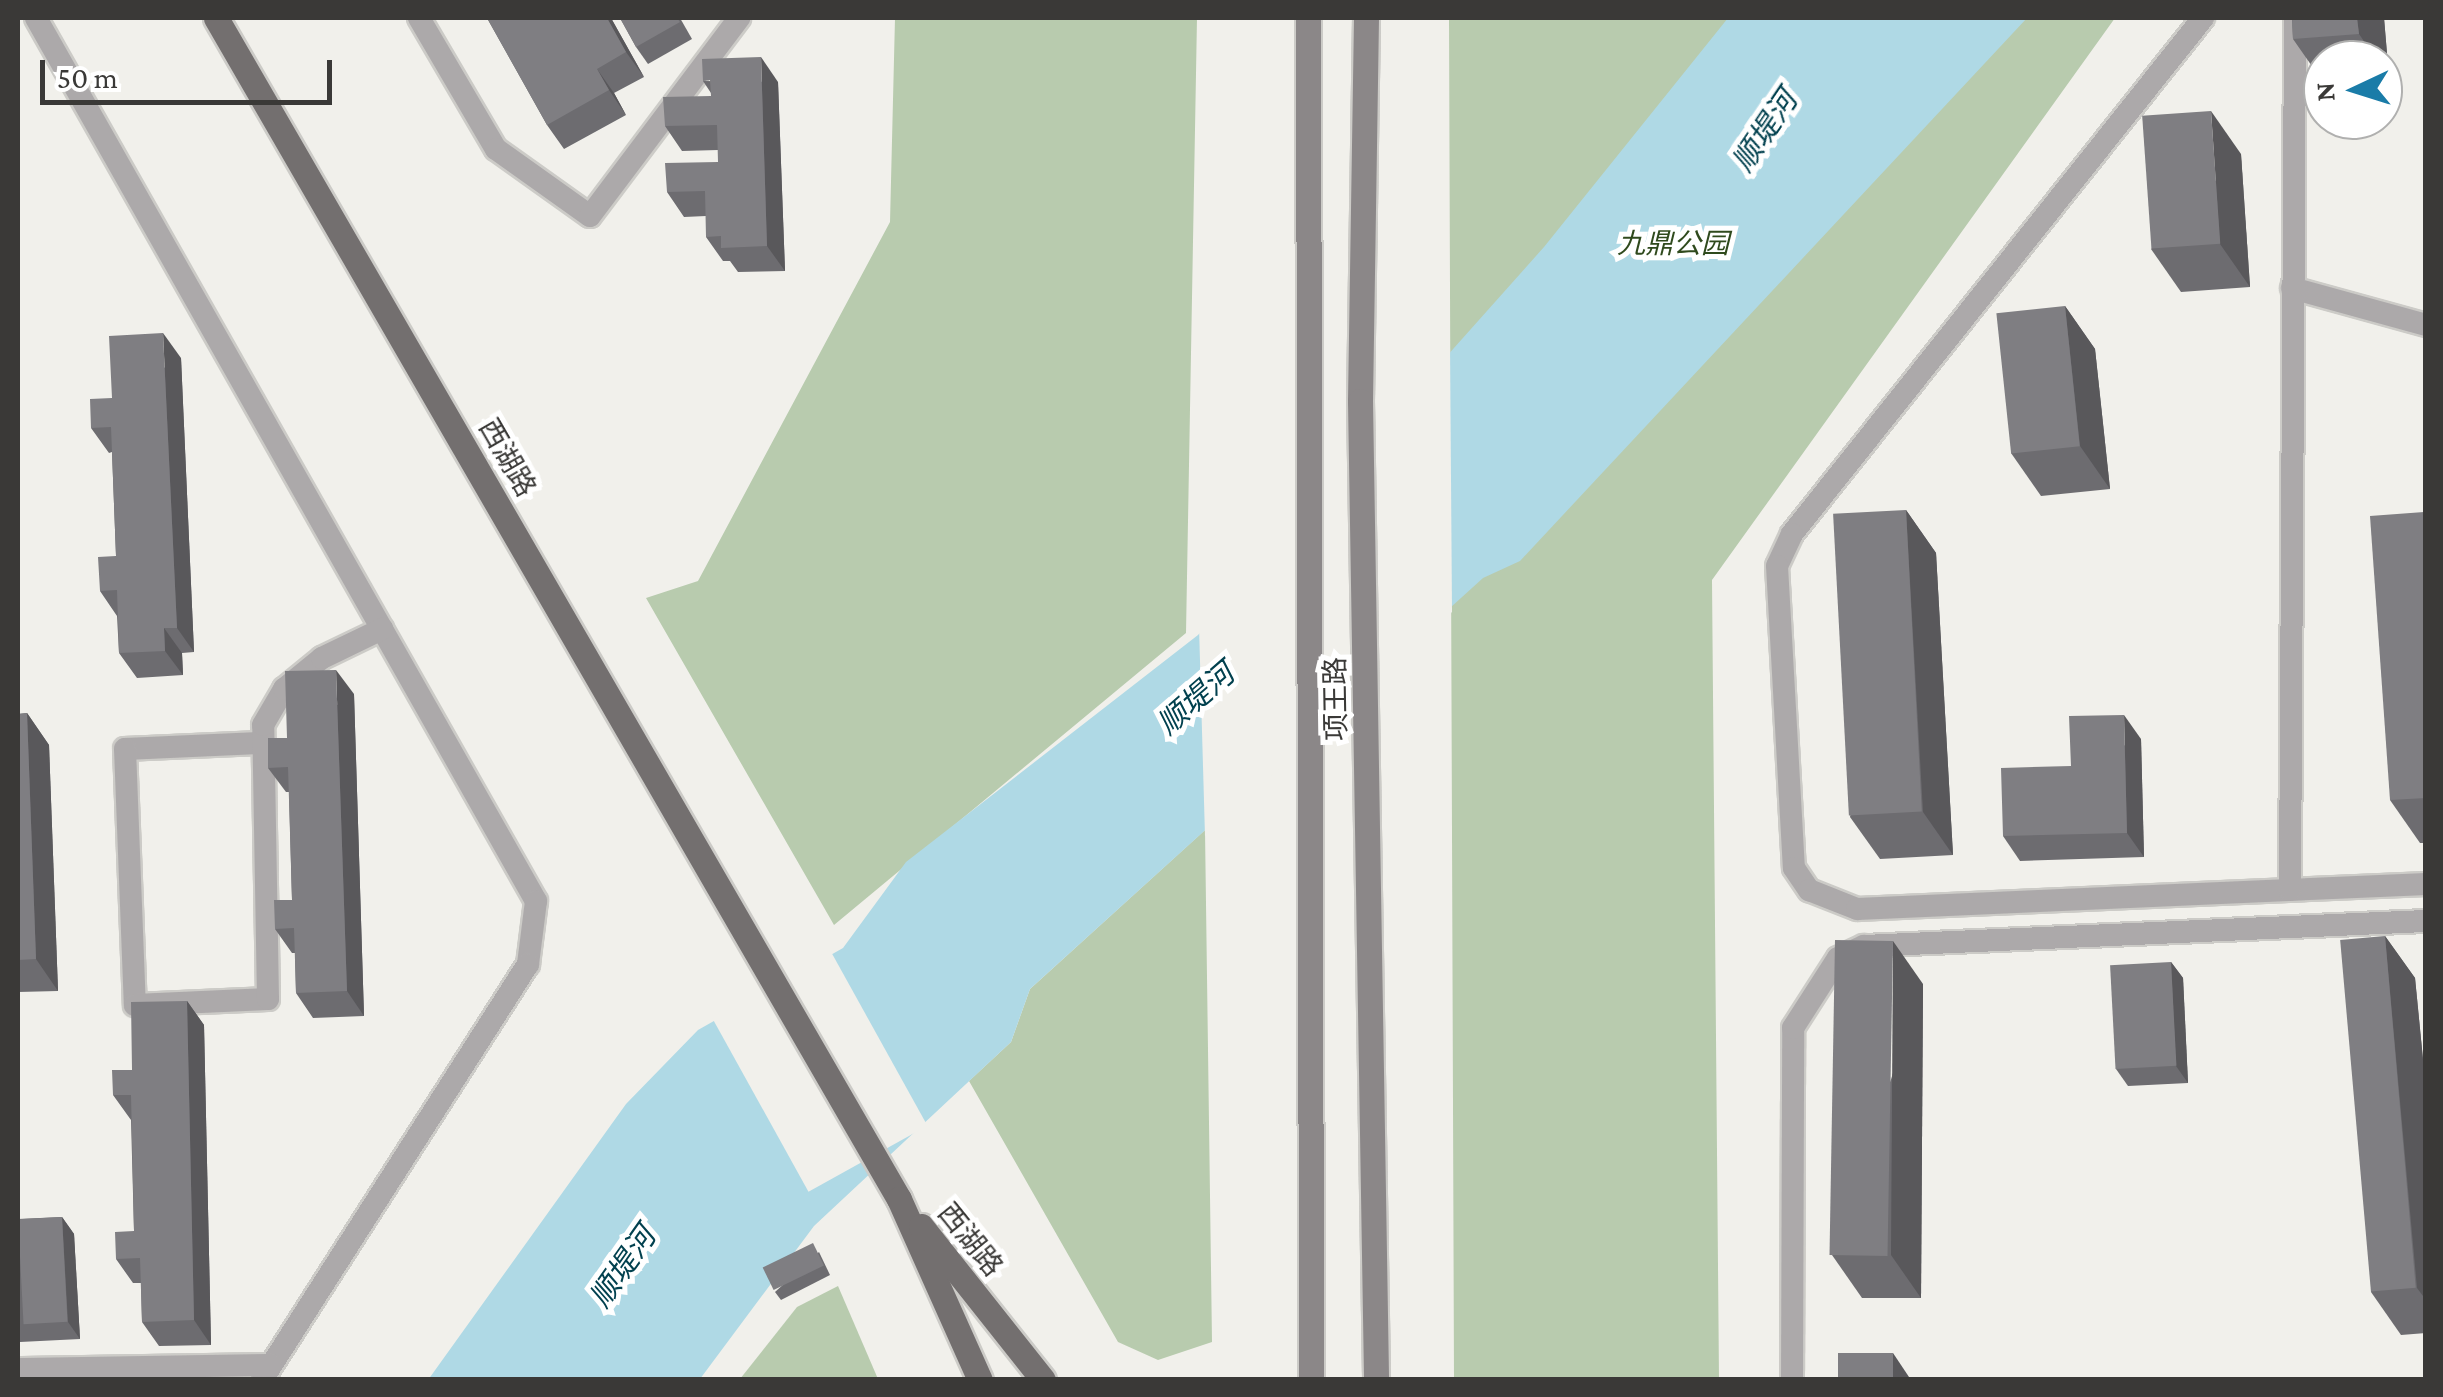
<!DOCTYPE html>
<html>
<head>
<meta charset="utf-8">
<style>
	body { margin:0 }
	#map { position:relative; width:2443px; height:1397px; overflow:hidden; background:#f1f0eb; font-family:"Crimson Pro","Noto Sans SC",serif }
	div>[style] { position:absolute }
	.green>* { inset:0; background:#b8cbae }
	.water>* { inset:0; background:#afd9e5 }
	.pier>* { inset:0; background:#f1f0eb; transform-origin:0 0 }
	.roads { filter:drop-shadow(2px 0 #cccbc7) drop-shadow(-2px 0 #cccbc7) drop-shadow(0 2px #cccbc7) drop-shadow(0 -2px #cccbc7) }
	.lane>* { height:22px; margin:-11px; padding:0 11px; transform-origin:11px; border-radius:11px; background:#aca9aa }
	.secondary>* { height:25px; margin:-12.5px; padding:0 12.5px; transform-origin:12.5px; border-radius:12.5px; background:#8b8788 }
	.primary>* { height:25px; margin:-12.5px; padding:0 12.5px; transform-origin:12.5px; border-radius:12.5px; background:#736f6f }
	.wall>* { inset:0; background:#6d6c70 }
	.shaded-wall>* { inset:0; background:#59585b }
	.building>* { inset:0; background:#7f7e82; transform-origin:0 0 }
	span { translate:-50% -50%; white-space:nowrap; text-align:center; line-height:1.15; -webkit-text-stroke:10px #fff; paint-order:stroke }
	.park-label { font-size:28px; color:#2f4a1d; font-style:italic }
	.street-label { font-size:28px; color:#3a3937 }
	.water-label { font-size:30px; color:#02414f; font-style:italic }
	.frame { position:absolute; inset:0; border:20px solid #3a3937; pointer-events:none }
	.north { position:absolute; left:2303px; top:40px; width:100px; height:100px; box-sizing:border-box; background:#fff; border:2px solid #b0b0af; border-radius:50%; rotate:266deg; font-size:28px; font-weight:700; line-height:40px; text-align:center; color:#3a3937 }
	.north::after { content:''; display:block; margin:auto; width:35px; height:45px; background:#1a7ca8; clip-path:polygon(50% 0,100% 100%,50% 72%,0 100%) }
	.scale { position:absolute; left:40px; top:60px; width:292px; height:45px; box-sizing:border-box; border:5px solid #3a3937; border-top:0; padding-left:12px; font-size:30px; line-height:35px; white-space:nowrap; color:#3a3937; -webkit-text-stroke:8px #fff; paint-order:stroke }
</style>
</head>
<body>
<div id="map">
	<div class="green">
		<i style="clip-path:polygon(895px 18px,1197px 18px,1186px 633px,834px 925px,646px 598px,698px 581px,890px 222px)"></i>
		<i style="clip-path:polygon(1449px 18px,2115px 18px,1712px 580px,1719px 1379px,1454px 1379px)"></i>
		<i style="clip-path:polygon(1205px 830px,1212px 1342px,1158px 1360px,1118px 1342px,969px 1081px,1011px 1042px,1030px 989px)"></i>
		<i style="clip-path:polygon(838px 1286px,878px 1379px,740px 1379px,797px 1307px)"></i>
	</div>
	<div class="water">
		<i style="clip-path:polygon(1728px 18px,2027px 18px,1520px 561px,1483px 578px,1030px 989px,1011px 1042px,814px 1226px,700px 1379px,428px 1380px,626px 1104px,698px 1030px,843px 948px,906px 862px,1198px 635px,1544px 247px)"></i>
	</div>
	<div class="pier">
		<i style="clip-path:polygon(1450px 345px,1452px 612px,1205px 836px,1199px 626px)"></i>
		<i style="left:830px;top:950px;width:201px;height:136px;rotate:61deg"></i>
	</div>
	<div class="roads">
		<div class="lane">
			<i style="left:36px;top:18px;width:1015px;rotate:60.48deg"></i>
			<i style="left:536px;top:901px;width:64px;rotate:97.2deg"></i>
			<i style="left:528px;top:964px;width:494px;rotate:122.6deg"></i>
			<i style="left:419px;top:18px;width:152px;rotate:59.6deg"></i>
			<i style="left:496px;top:149px;width:115px;rotate:35.5deg"></i>
			<i style="left:590px;top:216px;width:248px;rotate:-53deg"></i>
			<i style="left:2203px;top:18px;width:660px;rotate:128.54deg"></i>
			<i style="left:1792px;top:534px;width:35px;rotate:115deg"></i>
			<i style="left:1777px;top:566px;width:302px;rotate:86.8deg"></i>
			<i style="left:1794px;top:868px;width:27px;rotate:56deg"></i>
			<i style="left:1809px;top:890px;width:52px;rotate:21.6deg"></i>
			<i style="left:1857px;top:909px;width:570px;rotate:-2.52deg"></i>
			<i style="left:2292px;top:288px;width:139px;rotate:15.4deg"></i>
			<i style="left:259px;top:743px;width:134px;rotate:177.4deg"></i>
			<i style="left:125px;top:749px;width:256px;rotate:87.8deg"></i>
			<i style="left:135px;top:1005px;width:133px;rotate:-2.6deg"></i>
			<i style="left:268px;top:999px;width:274px;rotate:-91deg"></i>
			<i style="left:263px;top:725px;width:42px;rotate:-59.7deg"></i>
			<i style="left:284px;top:689px;width:49px;rotate:-39.2deg"></i>
			<i style="left:322px;top:658px;width:67px;rotate:-25.8deg"></i>
			<i style="left:2290px;top:890px;width:872px;rotate:-89.67deg"></i>
			<i style="left:18px;top:1369px;width:253px;rotate:-0.9deg"></i>
			<i style="left:1792px;top:1380px;width:352px;rotate:-89.8deg"></i>
			<i style="left:1793px;top:1028px;width:83px;rotate:-57.3deg"></i>
			<i style="left:1838px;top:958px;width:29px;rotate:-25deg"></i>
			<i style="left:1864px;top:946px;width:563px;rotate:-2.55deg"></i>
		</div>
		<div class="secondary">
			<i style="left:1308px;top:18px;width:1362px;rotate:89.87deg"></i>
			<i style="left:1366px;top:18px;width:383px;rotate:90.9deg"></i>
			<i style="left:1360px;top:401px;width:979px;rotate:89.06deg"></i>
		</div>
		<div class="primary">
			<i style="left:216px;top:18px;width:1364px;rotate:59.96deg"></i>
			<i style="left:899px;top:1199px;width:198px;rotate:65.9deg"></i>
			<i style="left:921px;top:1226px;width:196px;rotate:51.6deg"></i>
		</div>
	</div>
	<div class="wall">
		<i style="clip-path:polygon(487px 18px,611px 18px,644px 77px,614px 93px,626px 115px,564px 149px,547px 125px)"></i>
		<i style="clip-path:polygon(620px 18px,680px 18px,692px 39px,648px 64px,636px 47px)"></i>
		<i style="clip-path:polygon(2292px 18px,2384px 18px,2389px 77px,2383px 78px,2383px 60px,2323px 60px,2323px 82px,2293px 39px)"></i>
		<i style="clip-path:polygon(703px 81px,778px 82px,785px 271px,738px 272px,730px 261px,723px 261px,706px 237px,706px 216px,684px 217px,667px 192px,718px 162px,718px 150px,682px 151px,665px 126px,711px 96px,711px 93px)"></i>
		<i style="clip-path:polygon(2241px 154px,2250px 287px,2181px 292px,2151px 249px)"></i>
		<i style="clip-path:polygon(2065px 306px,2095px 349px,2110px 489px,2041px 496px,2011px 453px)"></i>
		<i style="clip-path:polygon(181px 358px,194px 652px,182px 653px,183px 675px,137px 678px,119px 653px,117px 616px,100px 591px,116px 556px,112px 452px,109px 453px,91px 428px,112px 398px)"></i>
		<i style="clip-path:polygon(1906px 510px,1936px 553px,1953px 855px,1880px 859px,1850px 817px)"></i>
		<i style="clip-path:polygon(2426px 514px,2426px 843px,2420px 843px,2390px 800px)"></i>
		<i style="clip-path:polygon(354px 694px,364px 1016px,313px 1018px,296px 993px,295px 953px,292px 953px,275px 929px,292px 900px,289px 792px,286px 792px,268px 768px,287px 738px)"></i>
		<i style="clip-path:polygon(27px 713px,49px 745px,58px 991px,18px 992px,18px 714px)"></i>
		<i style="clip-path:polygon(2141px 739px,2144px 857px,2020px 861px,2003px 836px,2071px 766px)"></i>
		<i style="clip-path:polygon(2385px 936px,2415px 978px,2426px 1090px,2426px 1333px,2401px 1335px,2371px 1292px)"></i>
		<i style="clip-path:polygon(2171px 962px,2183px 978px,2188px 1083px,2128px 1086px,2116px 1069px)"></i>
		<i style="clip-path:polygon(1923px 984px,1921px 1298px,1862px 1298px,1832px 1255px)"></i>
		<i style="clip-path:polygon(187px 1001px,204px 1025px,211px 1345px,159px 1346px,142px 1322px,141px 1283px,133px 1283px,116px 1259px,134px 1231px,131px 1120px,113px 1095px)"></i>
		<i style="clip-path:polygon(62px 1217px,74px 1234px,80px 1339px,20px 1342px,18px 1338px,18px 1219px)"></i>
		<i style="clip-path:polygon(819px 1252px,830px 1275px,781px 1300px,775px 1292px)"></i>
	</div>
	<div class="shaded-wall">
		<i style="clip-path:polygon(607px 18px,611px 18px,644px 77px,626px 52px)"></i>
		<i style="clip-path:polygon(2357px 18px,2384px 18px,2389px 77px,2383px 69px,2383px 60px,2377px 60px,2359px 34px)"></i>
		<i style="clip-path:polygon(761px 57px,778px 82px,785px 271px,767px 246px)"></i>
		<i style="clip-path:polygon(597px 69px,614px 93px,626px 115px,609px 90px)"></i>
		<i style="clip-path:polygon(2211px 111px,2241px 154px,2250px 287px,2220px 244px)"></i>
		<i style="clip-path:polygon(2065px 306px,2095px 349px,2110px 489px,2080px 446px)"></i>
		<i style="clip-path:polygon(163px 333px,181px 358px,194px 652px,177px 628px)"></i>
		<i style="clip-path:polygon(1906px 510px,1936px 553px,1953px 855px,1923px 812px)"></i>
		<i style="clip-path:polygon(164px 628px,182px 653px,183px 675px,165px 651px)"></i>
		<i style="clip-path:polygon(336px 670px,354px 694px,364px 1016px,347px 991px)"></i>
		<i style="clip-path:polygon(27px 713px,49px 745px,58px 991px,36px 959px)"></i>
		<i style="clip-path:polygon(2124px 715px,2141px 739px,2144px 857px,2127px 833px)"></i>
		<i style="clip-path:polygon(2385px 936px,2415px 978px,2426px 1090px,2426px 1300px,2417px 1288px)"></i>
		<i style="clip-path:polygon(1893px 941px,1923px 984px,1921px 1298px,1891px 1255px)"></i>
		<i style="clip-path:polygon(2171px 962px,2183px 978px,2188px 1083px,2176px 1066px)"></i>
		<i style="clip-path:polygon(187px 1001px,204px 1025px,211px 1345px,194px 1320px)"></i>
		<i style="clip-path:polygon(62px 1217px,74px 1234px,80px 1339px,68px 1322px)"></i>
		<i style="clip-path:polygon(1893px 1353px,1911px 1380px,1893px 1380px)"></i>
	</div>
	<div class="building">
		<i style="clip-path:polygon(487px 18px,607px 18px,626px 52px,597px 69px,609px 90px,547px 125px)"></i>
		<i style="clip-path:polygon(620px 18px,677px 18px,680px 22px,636px 47px)"></i>
		<i style="clip-path:polygon(2292px 18px,2357px 18px,2359px 34px,2293px 39px)"></i>
		<i style="clip-path:polygon(761px 57px,767px 246px,721px 248px,721px 236px,706px 237px,705px 191px,667px 192px,665px 163px,718px 162px,717px 125px,665px 126px,663px 97px,711px 96px,710px 80px,703px 81px,702px 59px)"></i>
		<i style="left:2211px;top:111px;width:133px;height:69px;rotate:86deg"></i>
		<i style="left:2065px;top:306px;width:141px;height:69px;rotate:84deg"></i>
		<i style="clip-path:polygon(163px 333px,177px 628px,164px 628px,165px 651px,119px 653px,117px 590px,100px 591px,98px 557px,116px 556px,111px 427px,91px 428px,90px 399px,112px 398px,109px 336px)"></i>
		<i style="left:1906px;top:510px;width:302px;height:73px;rotate:87deg"></i>
		<i style="clip-path:polygon(2424px 512px,2426px 534px,2426px 798px,2390px 800px,2370px 516px)"></i>
		<i style="clip-path:polygon(336px 670px,347px 991px,296px 993px,294px 928px,275px 929px,274px 900px,292px 900px,288px 767px,268px 768px,268px 738px,287px 738px,285px 671px)"></i>
		<i style="clip-path:polygon(27px 713px,36px 959px,18px 960px,18px 714px)"></i>
		<i style="clip-path:polygon(2124px 715px,2127px 833px,2003px 836px,2001px 768px,2071px 766px,2069px 716px)"></i>
		<i style="left:2385px;top:936px;width:353px;height:45px;rotate:85deg"></i>
		<i style="left:1835px;top:940px;width:58px;height:315px;rotate:1deg"></i>
		<i style="left:2171px;top:962px;width:104px;height:61px;rotate:87deg"></i>
		<i style="clip-path:polygon(187px 1001px,194px 1320px,142px 1322px,140px 1258px,116px 1259px,115px 1232px,134px 1231px,131px 1095px,113px 1095px,112px 1070px,132px 1070px,131px 1002px)"></i>
		<i style="left:62px;top:1217px;width:105px;height:44px;rotate:87deg"></i>
		<i style="left:813px;top:1243px;width:25px;height:56px;rotate:64deg"></i>
		<i style="left:1838px;top:1353px;width:55px;height:27px"></i>
	</div>
	<div class="park-label">
		<span style="left:1673px;top:244px">九鼎公园</span>
	</div>
	<div class="street-label">
		<span style="left:507px;top:458px;rotate:60deg">西湖路</span>
		<span style="left:1336px;top:699px;rotate:-91deg">项王路</span>
		<span style="left:970px;top:1240px;rotate:51deg">西湖路</span>
	</div>
	<div class="water-label">
		<span style="left:1765px;top:131px;rotate:-56deg">顺堤河</span>
		<span style="left:1196px;top:699px;rotate:-41deg">顺堤河</span>
		<span style="left:623px;top:1267px;rotate:-55deg">顺堤河</span>
	</div>
	<div class="frame"></div>
	<div class="north">N</div>
	<div class="scale">50 m</div>
</div>
</body>
</html>
